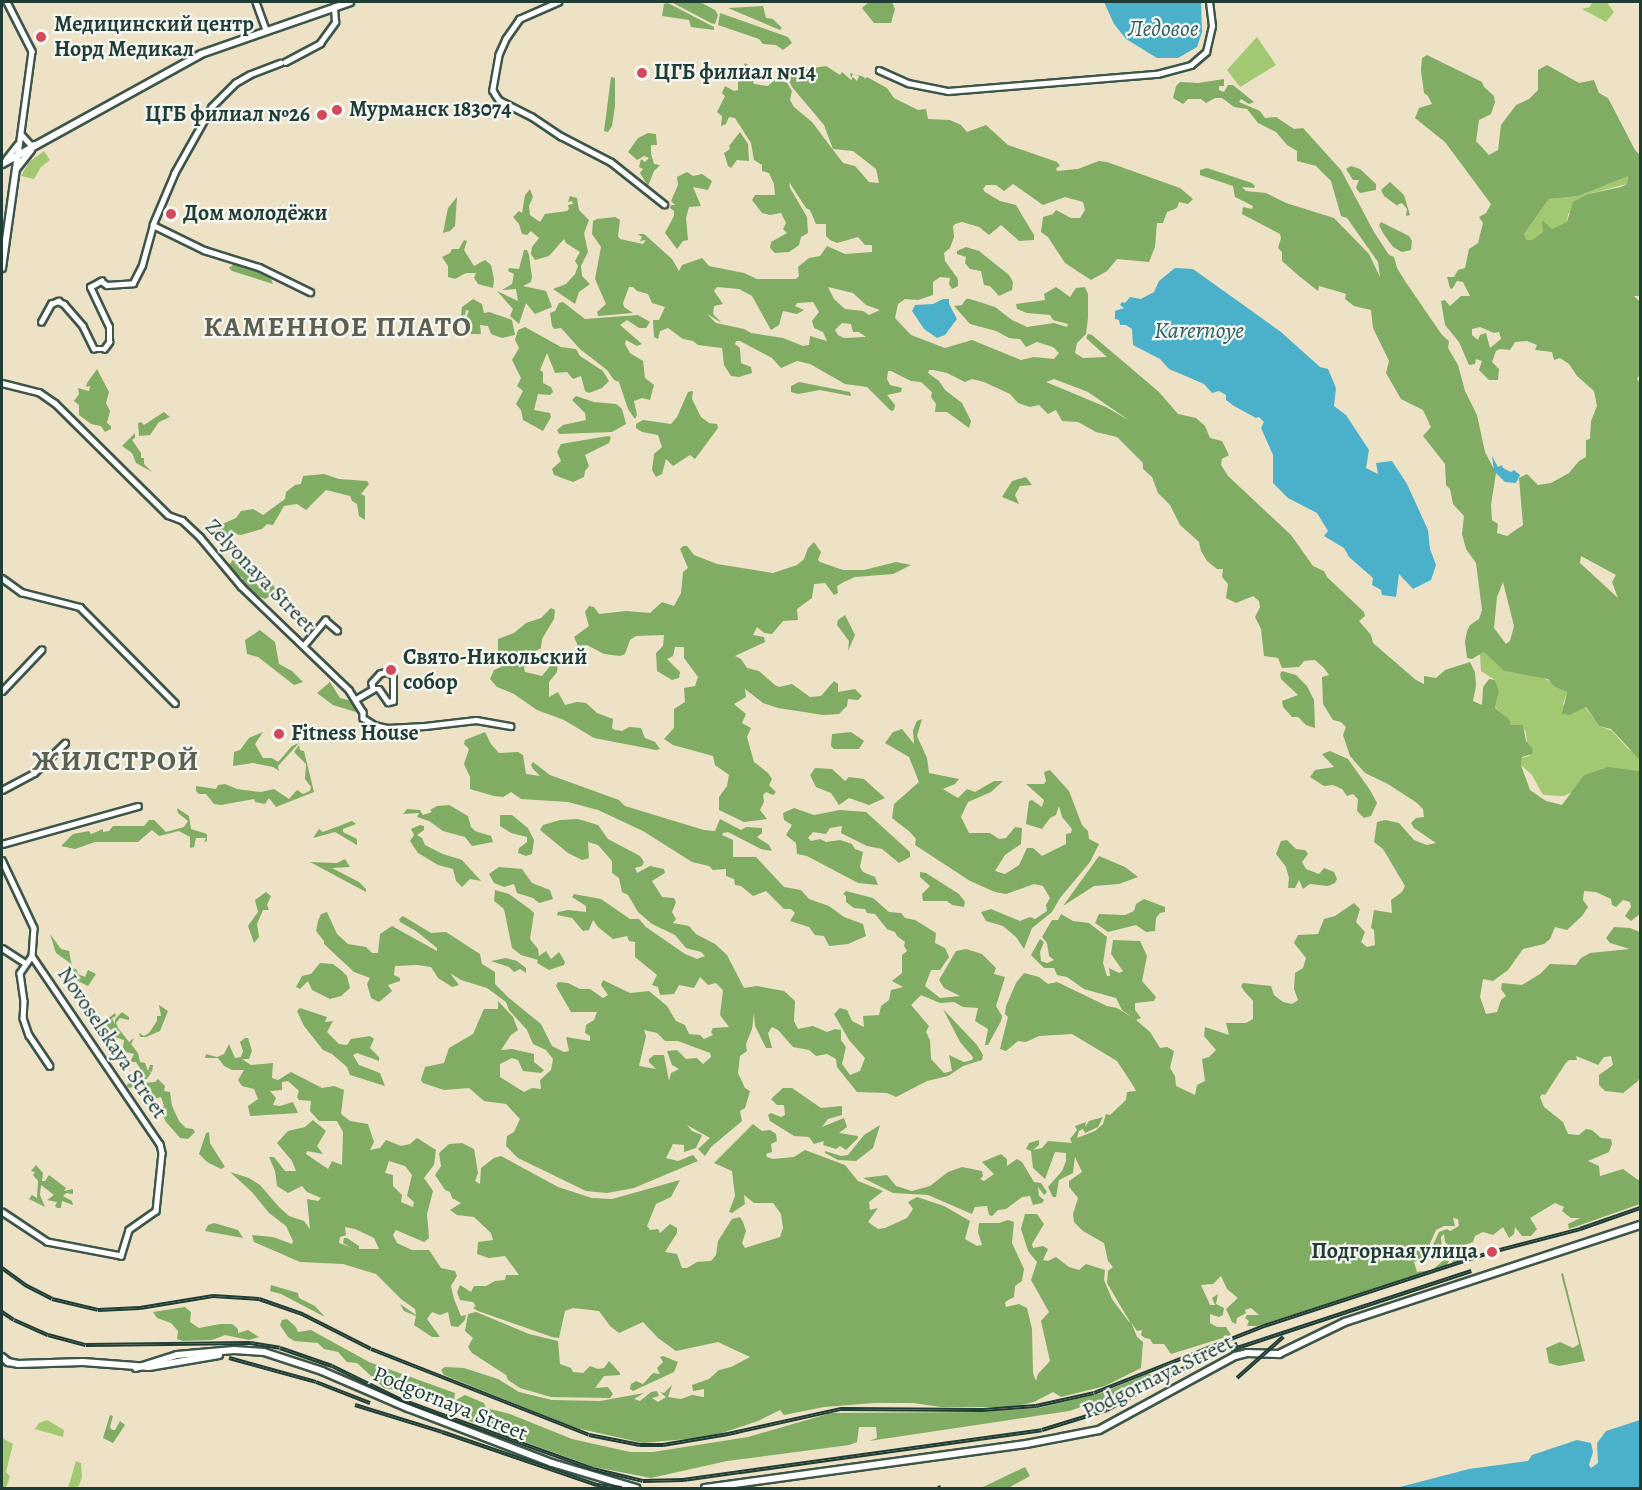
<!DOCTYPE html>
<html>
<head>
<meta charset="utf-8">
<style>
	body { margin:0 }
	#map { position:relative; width:1642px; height:1490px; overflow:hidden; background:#ede2c5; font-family:Alegreya,serif }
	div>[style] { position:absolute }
	.green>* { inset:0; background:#a2c872 }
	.forest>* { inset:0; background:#81ac64 }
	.water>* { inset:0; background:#4bb1ca }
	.roads { filter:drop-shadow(2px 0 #3e564a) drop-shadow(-2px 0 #3e564a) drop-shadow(0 2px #3e564a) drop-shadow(0 -2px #3e564a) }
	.minor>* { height:4.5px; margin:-2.25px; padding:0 2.25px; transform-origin:2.25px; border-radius:2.25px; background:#fff }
	.major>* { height:6px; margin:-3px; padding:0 3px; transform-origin:3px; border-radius:3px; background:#fff }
	.rail>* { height:4px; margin-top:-2px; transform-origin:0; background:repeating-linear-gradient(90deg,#f6f6f2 0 4.5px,#1f3d34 0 9px); box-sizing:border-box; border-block:2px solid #1f3d34 }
	.dots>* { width:16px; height:16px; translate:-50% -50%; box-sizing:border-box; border:3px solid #f6f6f2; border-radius:50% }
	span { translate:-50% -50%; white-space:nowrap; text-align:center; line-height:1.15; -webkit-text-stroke:4.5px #f6f6f2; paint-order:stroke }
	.poi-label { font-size:22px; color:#1f3d34; font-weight:700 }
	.left { translate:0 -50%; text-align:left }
	.right { translate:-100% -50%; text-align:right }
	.street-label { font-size:22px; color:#1f3d34 }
	.water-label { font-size:24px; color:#2c6061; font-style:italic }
	.district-label { font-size:28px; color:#5b6051; font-weight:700; letter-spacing:1.5px }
	.frame { position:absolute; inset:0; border:3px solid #1f3d34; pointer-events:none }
</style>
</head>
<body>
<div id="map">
	<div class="green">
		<i style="clip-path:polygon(1592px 2px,1610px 2px,1608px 4px,1614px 12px,1606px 22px,1582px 9px,1590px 7px)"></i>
		<i style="clip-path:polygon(1257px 37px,1276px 65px,1240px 87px,1227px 70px)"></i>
		<i style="clip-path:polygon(44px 151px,50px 160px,41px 167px,34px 179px,21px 176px,29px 162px)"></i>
		<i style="clip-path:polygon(1628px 175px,1627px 184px,1588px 194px,1568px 214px,1567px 222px,1532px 240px,1527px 240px,1524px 234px,1549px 199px,1578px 196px)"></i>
		<i style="clip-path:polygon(1484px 652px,1508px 672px,1540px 676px,1563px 689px,1567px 692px,1563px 704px,1570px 715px,1585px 707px,1599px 726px,1612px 731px,1627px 748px,1637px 754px,1640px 760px,1640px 771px,1603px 768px,1584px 775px,1574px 791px,1564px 796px,1543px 795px,1532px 775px,1521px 765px,1522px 758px,1529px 756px,1533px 749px,1527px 743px,1526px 732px,1521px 725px,1511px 725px,1508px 719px,1495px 707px,1499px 691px,1495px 680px,1481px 671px,1480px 654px)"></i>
		<i style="clip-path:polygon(47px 1420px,64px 1430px,63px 1437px,35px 1429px,39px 1423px)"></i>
		<i style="clip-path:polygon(2px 1438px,13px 1444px,6px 1472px,10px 1476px,6px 1488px,2px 1488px)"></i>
		<i style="clip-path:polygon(76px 1461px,81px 1463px,82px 1477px,78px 1488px,68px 1488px)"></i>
	</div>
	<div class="forest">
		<i style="clip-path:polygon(666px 2px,714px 27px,714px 30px,691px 27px,689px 20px,662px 16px,664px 4px,668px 3px)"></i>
		<i style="clip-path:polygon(671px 2px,700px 2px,715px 10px,718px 15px,715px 24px,711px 23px)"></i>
		<i style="clip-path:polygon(869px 2px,892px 2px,895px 9px,891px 23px,874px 23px,862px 8px)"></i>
		<i style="clip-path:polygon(763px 6px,766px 18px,773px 19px,782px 28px,780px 30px,728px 8px)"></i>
		<i style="clip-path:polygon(720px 13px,788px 37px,792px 43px,783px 50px,776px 45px,763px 44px,759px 39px,718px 25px)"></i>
		<i style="clip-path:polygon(evenodd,1427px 55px,1482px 82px,1484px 87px,1494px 96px,1495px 102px,1491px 114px,1479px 120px,1476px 141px,1489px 155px,1498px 150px,1501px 125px,1516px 105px,1529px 99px,1538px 90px,1538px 70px,1547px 65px,1579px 83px,1594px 80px,1599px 93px,1608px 98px,1635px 150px,1640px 155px,1640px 296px,1634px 296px,1640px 302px,1640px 375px,1637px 378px,1640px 384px,1640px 760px,1611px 729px,1599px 726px,1586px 707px,1570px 715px,1562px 714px,1567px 692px,1554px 686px,1548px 679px,1504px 671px,1484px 652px,1472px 659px,1467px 658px,1465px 642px,1467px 631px,1470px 625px,1479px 619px,1482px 610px,1476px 563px,1466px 549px,1462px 534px,1464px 516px,1453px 504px,1450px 489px,1446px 485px,1445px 464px,1423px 436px,1431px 427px,1423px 410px,1401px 399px,1386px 373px,1389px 361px,1373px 328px,1371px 310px,1354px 306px,1345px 299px,1346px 294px,1340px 292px,1319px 286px,1318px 291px,1299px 276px,1282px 261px,1282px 252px,1278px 248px,1281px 238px,1280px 234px,1242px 214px,1243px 207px,1252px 209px,1253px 206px,1235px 197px,1233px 186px,1200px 175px,1200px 170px,1207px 168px,1252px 183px,1255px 186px,1254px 188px,1242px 187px,1246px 191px,1266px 193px,1286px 203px,1334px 218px,1369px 254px,1380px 277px,1378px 262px,1347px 218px,1341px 216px,1331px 181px,1316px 166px,1297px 161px,1297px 151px,1287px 145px,1276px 132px,1258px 123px,1247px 109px,1234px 107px,1222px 98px,1215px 98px,1206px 103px,1201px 99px,1188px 99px,1183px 104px,1173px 98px,1176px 86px,1180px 82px,1198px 83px,1224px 79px,1224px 86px,1219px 86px,1219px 90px,1224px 92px,1228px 85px,1233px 85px,1254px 102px,1249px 104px,1241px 99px,1239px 102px,1260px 111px,1265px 118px,1276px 117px,1294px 129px,1303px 128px,1341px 170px,1374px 232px,1389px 255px,1394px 257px,1397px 268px,1405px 281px,1442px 335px,1449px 341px,1448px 348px,1458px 365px,1465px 391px,1477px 415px,1485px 452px,1496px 473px,1491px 505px,1492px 520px,1498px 524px,1497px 533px,1507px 536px,1523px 525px,1519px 478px,1527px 474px,1538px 485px,1551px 483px,1569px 473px,1579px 461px,1586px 457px,1586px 440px,1590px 439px,1591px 421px,1597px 406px,1594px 391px,1577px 376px,1569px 364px,1560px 358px,1554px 360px,1552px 352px,1535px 350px,1537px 345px,1527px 341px,1515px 342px,1510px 350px,1500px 349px,1496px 351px,1492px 362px,1499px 369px,1498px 380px,1489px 380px,1479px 370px,1482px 361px,1476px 359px,1475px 364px,1469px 365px,1459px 342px,1445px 325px,1441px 301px,1445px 300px,1450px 306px,1461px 296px,1470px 296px,1463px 282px,1457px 281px,1452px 289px,1450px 288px,1447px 277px,1454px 277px,1458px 270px,1465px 268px,1469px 249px,1478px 243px,1483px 223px,1479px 217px,1486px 213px,1491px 204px,1445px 142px,1415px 118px,1419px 108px,1432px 104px,1428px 96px,1424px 93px,1421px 70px,1422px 58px,1427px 55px,1628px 176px,1627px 184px,1621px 187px,1588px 194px,1573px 202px,1567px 222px,1552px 229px,1542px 220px,1543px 232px,1532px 240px,1527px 240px,1524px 234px,1549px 199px,1578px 196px,1628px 176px,1427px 55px,1480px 327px,1494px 333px,1499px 332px,1501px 339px,1490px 348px,1486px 333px,1480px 335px,1478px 340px,1472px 335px,1472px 329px,1480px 327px,1427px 55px,1581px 556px,1616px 575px,1612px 582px,1618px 598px,1580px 563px,1581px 556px,1427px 55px,1503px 582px,1514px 626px,1510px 641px,1506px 644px,1494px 628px,1497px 597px,1503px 582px)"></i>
		<i style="clip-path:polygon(evenodd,745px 63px,747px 64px,754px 84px,768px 86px,777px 78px,787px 83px,792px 91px,790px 100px,794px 107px,812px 122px,843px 163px,855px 166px,869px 182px,879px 183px,876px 169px,853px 151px,833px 149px,824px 125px,792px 87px,786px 74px,788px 72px,826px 66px,840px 75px,842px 72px,851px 80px,853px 77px,857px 81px,859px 76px,853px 74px,851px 78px,850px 73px,864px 77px,865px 79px,867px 77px,887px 88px,894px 98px,918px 110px,926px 109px,928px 119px,950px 120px,961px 125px,967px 132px,986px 125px,1008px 145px,1057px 162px,1060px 166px,1056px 168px,1057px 171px,1078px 169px,1099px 161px,1107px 162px,1180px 188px,1193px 199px,1188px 204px,1179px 202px,1177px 208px,1167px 212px,1163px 223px,1157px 223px,1155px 247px,1149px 262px,1117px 259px,1107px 271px,1091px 280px,1065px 263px,1048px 237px,1041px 232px,1043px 217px,1053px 214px,1056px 210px,1071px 218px,1080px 218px,1085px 210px,1083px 202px,1065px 197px,1043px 205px,1013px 184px,1004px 191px,996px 185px,986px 185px,983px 189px,985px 192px,1000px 201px,1016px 205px,1034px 235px,1034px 240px,1019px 241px,1001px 225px,989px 235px,979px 227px,962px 222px,955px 224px,953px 226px,954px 237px,950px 248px,944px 253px,945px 261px,958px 279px,958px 286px,952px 289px,949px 284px,950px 278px,940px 277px,933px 282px,933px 295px,918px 300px,905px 299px,898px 304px,895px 318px,911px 335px,945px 348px,972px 340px,1021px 360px,1034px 357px,1054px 359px,1059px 353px,1053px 347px,1037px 342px,1026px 347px,1020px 339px,1009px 338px,996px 331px,970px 324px,954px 306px,962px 305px,966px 299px,970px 299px,995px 307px,1012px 320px,1027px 327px,1054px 323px,1067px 327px,1068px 324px,1053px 320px,1050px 315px,1027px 313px,1017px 309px,1016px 304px,1045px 300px,1044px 294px,1056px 287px,1070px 297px,1076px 288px,1085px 287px,1088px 294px,1088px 318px,1086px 334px,1077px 343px,1075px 353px,1083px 358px,1107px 357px,1086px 338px,1088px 334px,1092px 335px,1159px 392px,1178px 414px,1196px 418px,1205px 426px,1210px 438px,1222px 441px,1229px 455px,1222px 459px,1221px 465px,1228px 476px,1291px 535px,1313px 566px,1324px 571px,1327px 577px,1364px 612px,1365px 616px,1359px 621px,1371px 635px,1373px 643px,1416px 680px,1424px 684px,1424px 676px,1436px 678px,1445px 670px,1470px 662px,1475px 672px,1476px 686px,1473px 701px,1482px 705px,1483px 687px,1489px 679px,1495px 680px,1499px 691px,1495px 708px,1509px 719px,1511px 725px,1523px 725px,1526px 741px,1533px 749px,1532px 754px,1522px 757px,1521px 765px,1530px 790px,1546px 801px,1562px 805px,1584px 775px,1592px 772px,1607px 767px,1640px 771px,1640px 914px,1631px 921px,1625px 916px,1631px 907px,1630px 902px,1623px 900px,1616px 907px,1612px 905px,1611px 899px,1596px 892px,1584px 891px,1583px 900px,1588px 907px,1582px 916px,1567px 930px,1555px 927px,1550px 939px,1544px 944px,1523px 949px,1508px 970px,1493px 981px,1483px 979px,1480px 997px,1486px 1014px,1497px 1012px,1501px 1000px,1506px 996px,1501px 989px,1502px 983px,1522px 985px,1540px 974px,1550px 964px,1576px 965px,1581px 958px,1590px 953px,1630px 949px,1610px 943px,1606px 938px,1614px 927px,1630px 928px,1640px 932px,1640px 1076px,1638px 1081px,1623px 1093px,1605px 1091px,1599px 1085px,1599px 1075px,1613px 1065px,1611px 1056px,1604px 1057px,1598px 1065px,1576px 1056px,1577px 1060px,1569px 1060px,1565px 1064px,1545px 1095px,1542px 1094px,1540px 1097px,1544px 1107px,1563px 1122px,1568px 1134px,1579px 1135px,1586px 1129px,1592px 1130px,1601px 1138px,1611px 1139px,1612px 1144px,1609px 1152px,1588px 1161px,1599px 1166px,1600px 1176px,1623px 1169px,1638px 1180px,1640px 1179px,1640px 1204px,1569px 1229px,1568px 1224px,1580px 1218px,1571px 1218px,1562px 1211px,1564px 1207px,1555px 1203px,1530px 1218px,1537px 1229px,1531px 1236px,1522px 1236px,1515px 1227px,1514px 1234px,1509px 1238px,1503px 1227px,1493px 1235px,1483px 1232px,1475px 1236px,1473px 1242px,1462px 1246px,1458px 1251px,1465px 1259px,1458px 1263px,1452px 1264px,1455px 1252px,1445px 1242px,1444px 1234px,1441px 1237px,1442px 1248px,1433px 1245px,1439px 1232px,1447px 1229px,1450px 1231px,1459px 1226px,1458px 1219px,1453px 1218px,1455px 1226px,1444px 1226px,1436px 1230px,1424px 1257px,1414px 1262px,1417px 1272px,1432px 1270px,1444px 1260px,1449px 1261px,1446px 1266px,1257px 1326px,1247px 1326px,1249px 1321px,1245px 1318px,1247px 1315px,1259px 1315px,1251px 1308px,1245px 1310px,1246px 1313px,1237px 1318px,1236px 1324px,1232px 1322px,1226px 1309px,1238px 1298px,1227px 1289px,1221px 1276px,1213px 1284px,1201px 1285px,1210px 1305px,1215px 1305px,1212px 1298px,1218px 1294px,1216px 1304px,1224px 1308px,1223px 1315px,1219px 1317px,1210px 1314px,1210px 1323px,1217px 1327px,1226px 1327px,1231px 1335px,1229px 1336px,1171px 1354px,1164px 1344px,1153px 1344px,1150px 1339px,1145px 1338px,1141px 1335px,1142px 1330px,1137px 1331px,1131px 1322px,1137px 1337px,1143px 1342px,1141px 1368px,1105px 1386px,1061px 1397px,1053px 1392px,1034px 1402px,1013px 1407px,941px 1407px,913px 1403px,874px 1403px,824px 1407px,784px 1415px,780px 1410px,758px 1421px,722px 1433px,697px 1438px,643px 1443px,576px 1428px,444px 1375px,441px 1370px,445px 1367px,464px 1368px,498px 1379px,519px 1392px,552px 1400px,600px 1401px,644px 1393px,634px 1399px,640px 1401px,651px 1392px,657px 1391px,659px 1396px,652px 1398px,658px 1402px,666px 1397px,660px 1392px,664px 1393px,672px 1385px,668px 1397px,681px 1399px,692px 1395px,704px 1397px,704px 1389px,693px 1391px,692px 1385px,709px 1379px,719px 1370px,731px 1367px,750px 1357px,718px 1342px,676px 1351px,658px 1338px,643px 1322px,619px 1333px,610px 1326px,599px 1311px,573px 1308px,565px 1311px,559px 1338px,552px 1337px,478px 1311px,473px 1308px,476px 1306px,473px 1302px,460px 1300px,457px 1292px,460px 1285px,471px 1292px,474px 1286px,486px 1286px,495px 1281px,505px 1280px,506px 1275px,519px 1275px,505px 1256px,489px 1258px,477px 1254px,478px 1242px,493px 1240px,491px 1233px,474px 1217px,457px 1215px,450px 1210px,461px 1203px,452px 1198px,450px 1192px,445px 1190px,435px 1175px,441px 1166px,439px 1153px,449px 1144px,462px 1143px,474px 1149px,478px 1173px,475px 1181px,480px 1184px,481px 1168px,494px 1158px,501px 1156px,558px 1187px,592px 1198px,612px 1199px,680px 1180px,671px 1197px,656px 1204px,647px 1226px,650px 1230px,658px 1229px,660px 1233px,670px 1224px,677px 1228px,677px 1233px,665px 1252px,677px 1254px,682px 1268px,687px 1268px,697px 1262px,711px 1261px,716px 1255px,718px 1241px,732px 1219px,740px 1217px,743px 1222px,746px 1231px,742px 1243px,745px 1248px,780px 1237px,783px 1228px,781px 1214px,773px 1203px,754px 1203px,744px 1195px,745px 1204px,732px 1213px,729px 1212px,735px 1196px,732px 1171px,714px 1163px,753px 1124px,762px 1131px,770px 1130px,776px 1134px,777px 1141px,771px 1144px,772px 1152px,766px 1154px,767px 1157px,773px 1159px,794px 1157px,805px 1150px,845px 1165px,858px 1181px,883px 1191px,869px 1202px,870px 1210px,878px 1208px,868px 1222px,878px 1229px,885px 1228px,907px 1218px,913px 1209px,908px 1202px,917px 1197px,944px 1206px,970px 1221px,965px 1239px,977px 1246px,982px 1245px,978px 1232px,979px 1223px,999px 1223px,1008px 1220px,1014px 1222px,1012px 1243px,1024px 1269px,1022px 1281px,1015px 1286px,1014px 1297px,1005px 1302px,1006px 1307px,1019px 1304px,1027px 1308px,1032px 1329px,1033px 1373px,1036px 1381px,1038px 1374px,1050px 1361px,1041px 1321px,1049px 1312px,1031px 1280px,1037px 1262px,1028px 1251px,1021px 1229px,1025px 1214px,1037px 1214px,1044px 1224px,1032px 1244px,1033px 1248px,1043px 1246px,1048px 1249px,1043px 1260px,1048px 1261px,1056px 1257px,1069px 1267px,1079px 1270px,1086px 1264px,1105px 1270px,1104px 1280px,1112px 1299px,1129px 1322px,1130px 1322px,1107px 1283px,1108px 1271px,1113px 1267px,1108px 1261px,1104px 1243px,1083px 1231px,1074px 1222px,1073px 1214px,1078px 1198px,1069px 1187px,1069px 1181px,1082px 1172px,1075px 1157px,1073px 1173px,1059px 1180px,1056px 1197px,1053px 1197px,1048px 1187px,1062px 1171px,1066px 1161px,1066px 1153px,1055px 1152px,1045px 1179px,1033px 1168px,1031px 1151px,1026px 1149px,1029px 1143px,1039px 1140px,1039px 1145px,1033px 1150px,1042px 1148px,1048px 1141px,1072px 1143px,1070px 1139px,1077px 1130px,1075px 1126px,1086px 1122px,1085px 1127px,1089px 1121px,1103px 1117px,1098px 1127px,1085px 1133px,1083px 1129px,1079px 1131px,1077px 1138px,1095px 1131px,1103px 1124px,1106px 1114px,1110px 1115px,1126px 1100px,1127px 1092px,1136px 1091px,1134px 1087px,1117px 1061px,1072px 1034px,1039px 1036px,1026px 1042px,1018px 1041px,1006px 1051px,1000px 1049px,1008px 1017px,1005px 1014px,1006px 1006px,1016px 983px,1024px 973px,1039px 977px,1048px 984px,1057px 982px,1107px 1006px,1117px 1008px,1135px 1019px,1122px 1010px,1116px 998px,1084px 989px,1067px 977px,1057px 975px,1054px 968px,1044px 968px,1031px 955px,1040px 939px,1044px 942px,1040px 952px,1041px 961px,1047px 963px,1054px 960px,1049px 956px,1047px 943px,1042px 937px,1052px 920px,1058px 920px,1061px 914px,1073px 921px,1089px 923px,1107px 937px,1103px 963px,1107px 976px,1110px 976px,1109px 968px,1119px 973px,1123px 971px,1111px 954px,1113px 940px,1140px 941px,1147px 956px,1142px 981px,1156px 997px,1154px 1001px,1135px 1003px,1135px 1010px,1141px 1018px,1136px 1020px,1150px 1032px,1160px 1048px,1167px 1047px,1174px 1051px,1170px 1068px,1175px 1076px,1176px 1086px,1195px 1095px,1197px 1085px,1205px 1081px,1202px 1059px,1209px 1057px,1216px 1050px,1204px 1036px,1205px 1027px,1229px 1035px,1226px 1023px,1246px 1023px,1253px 1019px,1253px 1001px,1244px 991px,1241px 986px,1243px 983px,1271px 986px,1274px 995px,1283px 1002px,1292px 1004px,1298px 1000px,1294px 989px,1295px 973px,1303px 968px,1306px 958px,1294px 943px,1298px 935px,1318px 934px,1324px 919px,1335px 916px,1354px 903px,1360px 909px,1356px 922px,1365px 932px,1361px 942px,1367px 947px,1375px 945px,1374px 930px,1371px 928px,1374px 910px,1392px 913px,1391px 900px,1402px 892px,1405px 886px,1383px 849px,1374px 842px,1377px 822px,1385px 820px,1399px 823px,1414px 840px,1427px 845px,1436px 843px,1414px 828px,1411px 823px,1416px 818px,1424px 817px,1423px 809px,1417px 803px,1388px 784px,1365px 773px,1350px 756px,1343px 735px,1346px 727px,1341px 722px,1333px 720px,1323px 704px,1322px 677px,1329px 675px,1324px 668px,1315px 660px,1304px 661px,1299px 667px,1282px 668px,1278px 658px,1264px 656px,1261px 629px,1255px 617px,1260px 607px,1259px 601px,1253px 596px,1236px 603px,1226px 598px,1228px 584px,1222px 577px,1223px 569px,1217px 569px,1207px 561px,1201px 551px,1199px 542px,1180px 525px,1170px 505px,1158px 493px,1152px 477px,1143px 469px,1143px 463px,1117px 437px,1096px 432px,1078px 422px,1062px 421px,1056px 410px,1048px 414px,1039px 405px,1030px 407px,1018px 403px,1010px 394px,984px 382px,972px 379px,965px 382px,947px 373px,933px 370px,929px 370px,928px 373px,939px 381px,945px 390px,962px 403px,971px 421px,969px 428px,947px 412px,935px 412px,936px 404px,931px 397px,932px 392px,921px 382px,911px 381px,891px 371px,888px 371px,887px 379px,890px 385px,902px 388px,901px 392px,887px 395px,895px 405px,894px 410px,891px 411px,867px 387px,845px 384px,810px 364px,797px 361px,781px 368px,772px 358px,740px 341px,736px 341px,735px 344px,740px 348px,741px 363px,751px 367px,752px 373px,739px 377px,731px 376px,724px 365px,722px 348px,698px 345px,693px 341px,683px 339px,668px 328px,660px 331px,658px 339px,654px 337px,653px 320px,659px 320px,665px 307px,652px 303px,648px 294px,637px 291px,633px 287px,629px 287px,623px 303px,624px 307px,633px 313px,598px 316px,597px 312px,606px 304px,595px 279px,601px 247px,592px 234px,593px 221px,597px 219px,615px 217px,620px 220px,618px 236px,620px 239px,643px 244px,646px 240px,640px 241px,642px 237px,638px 234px,644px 234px,672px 259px,679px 271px,682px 265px,702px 258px,709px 266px,744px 273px,757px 279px,796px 279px,799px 276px,798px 267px,809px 258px,820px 256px,827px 246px,845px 254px,872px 252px,872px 245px,865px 245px,858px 237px,837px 243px,830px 240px,826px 236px,826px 224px,816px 224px,810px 210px,806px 208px,789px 182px,790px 188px,807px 217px,808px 233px,801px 237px,799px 245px,789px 252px,775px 253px,770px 248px,771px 242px,787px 233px,783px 229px,786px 223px,781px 213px,770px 215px,762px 213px,752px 200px,755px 195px,775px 195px,774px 184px,769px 173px,762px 171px,762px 165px,754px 160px,751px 143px,735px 118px,729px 117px,726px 124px,721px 126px,722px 116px,717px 112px,725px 96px,722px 93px,725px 86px,734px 91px,738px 90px,738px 81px,745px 63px,717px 287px,739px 289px,752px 296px,771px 330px,779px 325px,783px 311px,797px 314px,804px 310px,795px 306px,797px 303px,813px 302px,819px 312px,812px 321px,814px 328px,823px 332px,827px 341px,810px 336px,809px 345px,803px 346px,783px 338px,751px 333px,744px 329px,716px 323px,707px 314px,722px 323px,713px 314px,714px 306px,723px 304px,714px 291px,717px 287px,745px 63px,828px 287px,853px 293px,866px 305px,880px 310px,869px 315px,863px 311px,845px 309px,834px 299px,828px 287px,745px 63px,842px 323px,851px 324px,853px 332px,859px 332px,866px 337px,844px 338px,838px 335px,835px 330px,842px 323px,745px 63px,1054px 379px,1088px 392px,1130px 421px,1106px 407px,1046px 382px,1054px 379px)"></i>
		<i style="clip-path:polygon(611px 77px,615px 78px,615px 106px,612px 126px,608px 132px,604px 131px)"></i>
		<i style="clip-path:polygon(740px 132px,748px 144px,749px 161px,737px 160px,731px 168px,728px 166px,724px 153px,730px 149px,729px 146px)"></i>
		<i style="clip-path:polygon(648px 133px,656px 134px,657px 145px,651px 145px,651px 154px,654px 164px,660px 165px,654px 171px,648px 186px,640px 173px,643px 169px,639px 167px,641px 159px,645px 162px,649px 158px,644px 156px,637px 160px,628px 152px,638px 138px)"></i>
		<i style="clip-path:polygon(1351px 166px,1360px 169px,1376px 184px,1376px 190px,1360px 193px,1356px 188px,1359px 180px,1353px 180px,1346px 169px)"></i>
		<i style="clip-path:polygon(687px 172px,693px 176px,702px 174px,712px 181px,708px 190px,693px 187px,701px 206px,689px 207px,686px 218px,688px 240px,683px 241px,677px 249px,665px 233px,674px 216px,674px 211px,670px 208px,671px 205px,675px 205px,671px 201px,678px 185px,677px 177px)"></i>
		<i style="clip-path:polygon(1390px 182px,1404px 195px,1410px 215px,1406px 216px,1407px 209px,1402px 203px,1397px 205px,1399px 207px,1384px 196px,1381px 190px)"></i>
		<i style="clip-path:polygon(530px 189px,533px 197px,529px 206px,530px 215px,540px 222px,545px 214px,567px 211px,569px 209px,568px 205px,573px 204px,572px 201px,568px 202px,570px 196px,577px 198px,579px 210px,589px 220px,584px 233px,588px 252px,581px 266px,582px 276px,590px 284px,579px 292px,575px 304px,553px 289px,566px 284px,575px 274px,578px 266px,575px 261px,580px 252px,566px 243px,564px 239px,549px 256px,535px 260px,531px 254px,532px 247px,539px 238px,531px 231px,527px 235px,522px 234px,519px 224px,513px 217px,519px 211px,522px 213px,525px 195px)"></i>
		<i style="clip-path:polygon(457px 197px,455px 226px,450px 231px,443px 233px,448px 208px)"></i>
		<i style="clip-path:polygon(1381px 222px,1409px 236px,1412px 241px,1411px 250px,1402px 252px,1393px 247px,1383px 233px,1379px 225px)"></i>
		<i style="clip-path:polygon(464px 240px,467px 241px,464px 250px,474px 266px,485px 260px,491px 265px,494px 279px,493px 288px,478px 284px,474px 278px,476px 273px,466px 273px,455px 279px,448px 277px,448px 266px,442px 257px,450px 253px,452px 249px,459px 249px)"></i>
		<i style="clip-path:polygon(966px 247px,979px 251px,1009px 275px,1013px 282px,1012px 290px,999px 296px,990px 286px,984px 285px,981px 271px,970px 269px,965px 263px,966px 257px,957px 254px,957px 251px)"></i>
		<i style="clip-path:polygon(524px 250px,527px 250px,529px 255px,532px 277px,531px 282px,523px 286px,546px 291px,552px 307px,535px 314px,526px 303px,519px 324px,510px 316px,513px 309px,497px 291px,518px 301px,516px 289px,502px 290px,512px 284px,514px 274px,508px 271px,509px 268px,519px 269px)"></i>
		<i style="clip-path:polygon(234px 264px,258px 272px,271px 279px,273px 284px,232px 271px,229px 268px)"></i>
		<i style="clip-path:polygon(473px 299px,482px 304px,484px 313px,489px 312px,512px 320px,515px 335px,502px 338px,491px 334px,488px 326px,480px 325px,481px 334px,467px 334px,465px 328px,472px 324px,454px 317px,465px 320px,469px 311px,466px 310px,465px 315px,461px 316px,462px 307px)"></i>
		<i style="clip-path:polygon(563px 302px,585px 319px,638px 315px,650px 322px,646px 328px,639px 328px,627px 320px,620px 325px,642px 344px,637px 346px,626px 340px,625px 344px,630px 353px,643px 361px,645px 378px,654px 385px,650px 400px,642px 398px,634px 401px,637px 415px,635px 419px,628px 409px,619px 382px,614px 380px,607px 370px,580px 349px,561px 328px,554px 329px,552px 326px,550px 313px,555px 311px,559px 303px)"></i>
		<i style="clip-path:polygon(525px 327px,561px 347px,576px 349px,580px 356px,603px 371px,609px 381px,602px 388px,589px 393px,585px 391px,581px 376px,573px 379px,567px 372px,555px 373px,547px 353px,540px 370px,543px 372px,543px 383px,551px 387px,553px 392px,550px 395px,538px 394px,534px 410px,550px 413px,551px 417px,543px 431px,523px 420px,521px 410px,516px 404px,523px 391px,517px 386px,521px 378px,512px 360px,519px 348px,515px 340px,518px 330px)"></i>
		<i style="clip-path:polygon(97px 369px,109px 392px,106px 403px,110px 411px,107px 423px,111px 426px,111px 429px,105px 432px,101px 426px,91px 424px,79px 415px,79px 405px,74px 401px,79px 394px,78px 388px,89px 391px,90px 386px,86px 387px,87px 383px)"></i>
		<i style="clip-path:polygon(799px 382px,850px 392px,851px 396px,820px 390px,798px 394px,791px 392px,791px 386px)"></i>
		<i style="clip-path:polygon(693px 391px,692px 399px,701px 417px,709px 423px,717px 424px,718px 428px,695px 459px,690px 455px,673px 466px,666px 459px,662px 474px,656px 477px,652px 470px,654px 454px,662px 447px,658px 435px,642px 432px,636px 428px,636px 424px,643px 420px,671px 424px,677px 417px,688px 392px)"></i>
		<i style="clip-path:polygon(576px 396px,594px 402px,616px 404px,622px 409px,626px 424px,612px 432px,559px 434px,557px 430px,563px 425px,586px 420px,585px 413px,572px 400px)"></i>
		<i style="clip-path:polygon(164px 412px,170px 417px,159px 422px,150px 435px,139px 436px,138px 423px,141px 422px,144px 425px)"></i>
		<i style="clip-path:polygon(135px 433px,135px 438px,132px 440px,141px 453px,141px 458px,144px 458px,144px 464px,152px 472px,136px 463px,132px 453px,122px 446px)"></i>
		<i style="clip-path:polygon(608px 436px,611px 437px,609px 443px,585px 455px,589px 466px,585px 471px,584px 477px,573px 482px,554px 475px,552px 469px,561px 461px,557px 452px,561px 444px)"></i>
		<i style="clip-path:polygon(324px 474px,339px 479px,367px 481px,369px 484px,361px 494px,365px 496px,365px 520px,359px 516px,357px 504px,352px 501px,350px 496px,326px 490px,306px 510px,297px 504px,284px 506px,273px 525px,267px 524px,262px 529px,241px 535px,229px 533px,229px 546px,208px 525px,215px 521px,221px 524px,227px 522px,236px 518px,241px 511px,253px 509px,263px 515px,285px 499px,286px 492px,295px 485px,301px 484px,303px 476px)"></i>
		<i style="clip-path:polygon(1026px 477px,1032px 485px,1020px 486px,1015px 495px,1019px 504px,1002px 497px,1012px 481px)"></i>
		<i style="clip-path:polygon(814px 542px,821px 552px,818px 560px,820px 562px,843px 570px,864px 570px,896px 562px,911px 565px,893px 574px,855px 577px,844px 582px,837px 586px,838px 593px,834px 595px,825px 583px,814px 584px,812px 598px,797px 609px,798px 620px,783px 621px,772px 634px,764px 633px,757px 627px,753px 635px,764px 637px,765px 642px,735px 656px,741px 659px,747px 668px,759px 671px,775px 685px,779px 687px,792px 684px,810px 697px,821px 696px,834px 681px,838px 684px,838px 692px,855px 689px,862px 696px,858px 700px,848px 699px,847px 706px,839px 714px,823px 715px,778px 708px,763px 703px,745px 689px,746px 697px,734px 704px,746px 714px,742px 723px,751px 728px,747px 737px,754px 762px,768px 773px,772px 779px,769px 785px,776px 792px,773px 795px,766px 792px,763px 795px,764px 802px,760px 810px,767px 819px,744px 822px,719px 810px,719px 797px,727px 786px,729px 775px,715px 765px,713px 756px,673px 745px,664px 739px,674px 728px,674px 709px,685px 702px,684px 688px,695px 686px,698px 677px,684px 658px,684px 647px,675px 647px,673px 656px,667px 659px,680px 672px,679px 678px,672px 680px,657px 671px,656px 653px,663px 646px,664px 635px,636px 636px,630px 640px,625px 654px,620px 656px,604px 654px,587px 645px,578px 646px,574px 637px,589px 626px,585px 612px,589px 606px,594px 607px,599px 614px,626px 611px,650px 613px,662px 602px,674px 606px,681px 593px,683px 572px,688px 568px,680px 549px,683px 546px,687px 546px,694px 555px,717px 564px,773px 573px,797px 565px,804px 559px,808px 548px)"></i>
		<i style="clip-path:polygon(237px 554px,255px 565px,254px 581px,260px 588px,264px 589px,271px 583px,281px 595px,272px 595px,265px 599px,251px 593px,241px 581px,243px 578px,234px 574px,234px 570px,229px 565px)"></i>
		<i style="clip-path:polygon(551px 608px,555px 610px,554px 619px,542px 639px,541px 648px,528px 656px,529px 662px,524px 668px,525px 672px,542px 676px,554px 661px,558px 661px,557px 672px,549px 682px,549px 697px,558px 692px,565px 705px,577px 702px,586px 703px,597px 713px,613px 719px,612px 728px,615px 730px,622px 731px,629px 727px,641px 728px,645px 738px,655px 742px,660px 749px,656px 750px,594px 738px,564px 720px,537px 710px,514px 694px,497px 687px,490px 679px,494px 670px,501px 667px,498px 653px,498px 639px,514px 633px,526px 623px,541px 618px)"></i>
		<i style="clip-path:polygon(845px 615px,855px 635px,848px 651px,849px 641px,837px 625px,838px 620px)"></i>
		<i style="clip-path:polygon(260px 630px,275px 642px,279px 664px,292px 671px,303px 682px,294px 685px,258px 657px,247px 654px,245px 640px)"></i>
		<i style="clip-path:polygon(1282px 671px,1296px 675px,1307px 686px,1314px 700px,1315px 728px,1306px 725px,1298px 717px,1292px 717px,1283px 707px,1282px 701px,1298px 695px,1281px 679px,1280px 674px)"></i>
		<i style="clip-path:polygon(330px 682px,340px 698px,352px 701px,359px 713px,333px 705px,317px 693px)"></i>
		<i style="clip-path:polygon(922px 719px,917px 736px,927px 758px,929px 773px,959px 779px,955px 784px,943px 789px,958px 798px,967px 789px,975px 792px,994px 781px,1003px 781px,991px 792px,968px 802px,961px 817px,969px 833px,990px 833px,999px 839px,1006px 838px,1015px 827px,1022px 828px,1021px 844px,1005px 855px,995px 871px,1005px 874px,1019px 865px,1027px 848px,1033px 848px,1042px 856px,1066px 844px,1066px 834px,1071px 833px,1072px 829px,1062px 817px,1059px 806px,1056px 815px,1050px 818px,1042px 829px,1026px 824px,1029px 801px,1032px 800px,1042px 807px,1044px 800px,1026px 784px,1044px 784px,1046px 781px,1044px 772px,1050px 770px,1069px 791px,1082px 825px,1088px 831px,1089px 839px,1099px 844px,1090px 862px,1060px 898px,1052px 912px,1032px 928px,1024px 949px,1016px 937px,1003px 926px,986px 921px,981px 912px,991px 909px,1020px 921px,1030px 917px,1035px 919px,1047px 911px,1046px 905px,1050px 898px,1043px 886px,1034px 884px,1006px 894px,995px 892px,970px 881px,915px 845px,916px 839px,910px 832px,892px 818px,894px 804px,919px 782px,909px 757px,885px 743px,893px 732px,902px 729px,914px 744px,913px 730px,917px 721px)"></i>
		<i style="clip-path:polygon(263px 732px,255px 744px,263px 758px,272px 758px,278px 762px,292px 746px,299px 743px,278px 766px,279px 771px,273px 767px,253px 763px,233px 766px,234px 752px,240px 750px,249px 738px)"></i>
		<i style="clip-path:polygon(485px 732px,491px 744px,499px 753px,518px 752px,523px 755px,526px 774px,540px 776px,533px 769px,531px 765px,533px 762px,550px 775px,619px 800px,625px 806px,704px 830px,715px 831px,720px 819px,741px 830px,746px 827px,762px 828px,762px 833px,757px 837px,769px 845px,772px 851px,761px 849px,728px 832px,723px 833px,722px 835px,733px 840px,733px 857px,756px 857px,784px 887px,801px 890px,809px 899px,829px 906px,844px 917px,863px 924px,866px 936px,848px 944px,829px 946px,824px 936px,815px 935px,809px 927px,790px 921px,795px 913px,791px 909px,784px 909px,766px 891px,753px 896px,741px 886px,735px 885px,734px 879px,726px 876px,726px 869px,713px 870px,709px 866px,692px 862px,643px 831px,598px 810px,568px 802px,521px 799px,511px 792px,503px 797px,494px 796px,470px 789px,470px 777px,464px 764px,469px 749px,464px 744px,465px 740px)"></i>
		<i style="clip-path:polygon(851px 732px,864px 741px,859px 749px,834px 749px,831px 746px,832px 734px)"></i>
		<i style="clip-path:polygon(299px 745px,300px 750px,304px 751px,314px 792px,276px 807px,269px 798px,265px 804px,255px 802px,254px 799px,221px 805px,214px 804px,206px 794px,199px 794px,196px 791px,196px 786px,216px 789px,218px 785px,225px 784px,237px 789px,261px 792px,274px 789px,289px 799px,297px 790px,303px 794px,310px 791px,311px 787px,305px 779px,306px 764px,294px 752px)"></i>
		<i style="clip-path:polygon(1330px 751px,1348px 759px,1370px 790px,1377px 803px,1371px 816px,1364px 818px,1357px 811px,1358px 799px,1353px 794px,1347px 796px,1342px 789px,1333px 785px,1324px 786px,1310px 777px,1315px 770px,1334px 767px,1322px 754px)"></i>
		<i style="clip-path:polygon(815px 768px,832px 769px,845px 781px,849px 777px,864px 779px,885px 798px,869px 805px,849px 798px,839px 805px,831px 793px,816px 787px,810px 775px)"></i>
		<i style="clip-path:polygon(449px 805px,468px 816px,471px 827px,475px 831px,491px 836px,493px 842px,472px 846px,465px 837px,443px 831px,429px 821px,417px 817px,419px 813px,403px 814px,407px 809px,420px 810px,423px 815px,432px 812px,430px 810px,437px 806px)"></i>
		<i style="clip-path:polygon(177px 808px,189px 816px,191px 829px,207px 834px,207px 841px,204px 842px,206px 838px,196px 838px,194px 847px,190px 848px,190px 837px,179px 831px,159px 836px,152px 830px,138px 842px,95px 842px,75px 849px,61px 846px,73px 834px,89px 831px,91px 834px,103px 829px,103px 832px,109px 831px,113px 826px,144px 826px,149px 820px,154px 820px,166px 832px,184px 827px,188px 821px,178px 813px)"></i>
		<i style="clip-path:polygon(794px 808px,814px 815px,840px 810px,866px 812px,910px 852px,910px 857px,899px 863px,882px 849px,867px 846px,841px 833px,842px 826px,830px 828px,826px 834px,813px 832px,808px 838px,811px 841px,820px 839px,826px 842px,840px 840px,852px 844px,855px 849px,863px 852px,860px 867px,863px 872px,875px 877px,878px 885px,858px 883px,807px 856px,797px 854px,796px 843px,786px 835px,792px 825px,784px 820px,783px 813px)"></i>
		<i style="clip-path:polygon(500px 815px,512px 815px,528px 828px,534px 840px,532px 854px,526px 856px,518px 853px,519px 848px,527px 842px,527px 837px,511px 833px,500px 826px)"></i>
		<i style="clip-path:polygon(evenodd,578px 819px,598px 825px,608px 839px,640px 856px,644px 862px,642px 866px,635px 868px,637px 873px,650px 866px,664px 869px,665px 873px,652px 881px,662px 897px,674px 898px,676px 902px,672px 912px,676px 919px,673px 923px,689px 926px,696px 934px,715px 944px,727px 955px,744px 988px,757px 986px,784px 991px,795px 1001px,794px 1021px,798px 1029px,813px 1026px,827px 1032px,835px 1029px,841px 1030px,841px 1040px,846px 1047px,842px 1064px,850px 1075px,860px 1071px,865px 1058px,849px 1040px,834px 1014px,840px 1008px,847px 1010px,852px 1021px,864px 1027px,863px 1016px,879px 1015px,881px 1006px,889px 1000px,891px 990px,903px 987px,892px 981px,902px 973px,902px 955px,907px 951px,904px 946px,905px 942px,897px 936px,895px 932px,887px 929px,875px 914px,867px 913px,865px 909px,854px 908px,846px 902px,846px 896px,843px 894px,846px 891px,873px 898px,889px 912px,901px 913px,905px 918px,915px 920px,936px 933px,935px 943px,945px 948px,949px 957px,940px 970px,931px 970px,925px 986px,940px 998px,960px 996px,944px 988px,939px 980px,956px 951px,966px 949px,982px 954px,996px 968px,994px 974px,1005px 977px,996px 1006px,1002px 1016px,1001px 1021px,988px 1045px,985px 1045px,988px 1029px,975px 1021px,978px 1008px,963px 1007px,954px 1002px,940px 1003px,921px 995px,911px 1005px,929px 1026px,926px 1032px,930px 1040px,931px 1059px,944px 1073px,952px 1071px,949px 1055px,964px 1062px,972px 1060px,973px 1057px,960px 1042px,943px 1009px,977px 1045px,983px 1055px,982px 1060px,963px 1066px,948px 1076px,927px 1081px,896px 1097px,887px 1093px,857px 1092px,837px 1067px,836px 1059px,827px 1054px,816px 1056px,809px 1050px,793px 1047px,778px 1030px,772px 1027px,768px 1033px,772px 1048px,766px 1048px,755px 1026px,754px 1013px,752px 1029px,746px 1044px,747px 1051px,740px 1056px,738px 1073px,745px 1088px,750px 1091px,745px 1108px,740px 1111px,742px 1121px,711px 1147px,705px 1156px,698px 1149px,710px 1138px,687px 1125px,692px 1131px,702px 1135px,696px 1148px,684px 1152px,684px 1145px,673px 1144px,666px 1158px,678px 1161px,693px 1155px,698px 1161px,634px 1188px,607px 1193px,586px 1191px,518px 1158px,506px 1146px,507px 1136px,514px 1132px,520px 1119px,506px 1104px,484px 1101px,469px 1088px,444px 1090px,423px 1083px,421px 1080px,425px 1067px,444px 1063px,449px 1048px,473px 1034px,484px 1009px,498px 1009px,498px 1001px,513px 1017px,518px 1030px,511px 1035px,501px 1050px,512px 1049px,534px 1054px,534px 1062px,544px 1070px,541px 1073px,523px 1071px,518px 1060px,512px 1058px,500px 1064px,500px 1077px,524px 1092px,532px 1088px,541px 1089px,540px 1080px,551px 1070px,553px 1059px,546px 1050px,533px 1044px,527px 1030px,509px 1010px,506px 1002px,487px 988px,461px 980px,450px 973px,459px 985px,452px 987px,438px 978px,431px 967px,417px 965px,395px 966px,394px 975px,400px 978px,400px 981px,388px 985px,392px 991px,379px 1002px,371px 998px,367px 984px,370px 978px,354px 972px,324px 944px,324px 941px,316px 931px,318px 921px,321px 914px,327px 912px,337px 934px,348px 944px,366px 947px,372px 953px,378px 953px,380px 934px,392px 926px,437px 951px,437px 948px,416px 931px,400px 922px,399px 919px,403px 916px,431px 933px,446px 932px,480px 954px,482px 964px,495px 972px,495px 984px,509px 998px,541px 1024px,552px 1046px,564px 1052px,569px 1051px,566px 1037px,590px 1041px,590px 1036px,585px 1033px,586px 1025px,594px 1020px,597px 1012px,571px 1012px,556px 986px,558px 982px,568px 983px,580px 989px,590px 989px,603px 998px,608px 995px,601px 985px,603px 980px,630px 993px,649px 991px,667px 1006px,676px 1021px,685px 1025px,689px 1034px,700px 1035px,704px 1039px,713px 1035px,711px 1032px,713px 1028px,729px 1027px,720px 1015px,723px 990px,716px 983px,708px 985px,700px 977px,694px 988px,679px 985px,674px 994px,660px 995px,658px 987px,652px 985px,657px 975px,635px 957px,635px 942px,629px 941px,627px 936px,613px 939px,598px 927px,593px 920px,589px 930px,583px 931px,572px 918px,557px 915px,558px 912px,568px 910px,586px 912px,586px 906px,572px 897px,574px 894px,601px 899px,630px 919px,639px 919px,646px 927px,685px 954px,697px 959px,705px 956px,701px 952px,686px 948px,675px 935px,652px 924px,638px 912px,628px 895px,622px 892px,619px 878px,612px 873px,612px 861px,598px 845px,588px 842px,589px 858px,582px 860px,568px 853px,540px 830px,543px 825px,560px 820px,578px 819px,644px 1030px,657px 1033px,665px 1041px,678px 1041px,710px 1053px,711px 1057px,703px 1064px,697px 1058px,686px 1059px,677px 1050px,667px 1051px,672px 1065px,679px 1069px,671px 1073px,669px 1081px,664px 1055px,654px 1055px,649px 1059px,649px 1062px,656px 1069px,639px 1066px,646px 1036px,644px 1030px)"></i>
		<i style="clip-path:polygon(352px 821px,356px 824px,343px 829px,343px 832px,357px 839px,357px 845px,335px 832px,313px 838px,319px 829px,323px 832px)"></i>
		<i style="clip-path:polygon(420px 825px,424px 826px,424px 830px,417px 835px,422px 838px,425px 845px,443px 854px,462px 860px,481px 881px,470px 879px,462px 887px,456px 881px,453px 869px,438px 865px,418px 853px,410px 841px,414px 835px,411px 829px)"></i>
		<i style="clip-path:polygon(1287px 840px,1296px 849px,1305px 850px,1308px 854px,1302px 862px,1306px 869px,1319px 874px,1324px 868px,1334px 872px,1337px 879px,1335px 883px,1328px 886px,1310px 884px,1303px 889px,1299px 880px,1295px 888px,1288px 888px,1289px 878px,1286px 867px,1276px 854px,1281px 841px)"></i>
		<i style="clip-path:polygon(1099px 856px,1125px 867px,1138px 877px,1119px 884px,1094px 886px,1063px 906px)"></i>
		<i style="clip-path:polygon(345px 859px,350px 867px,332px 868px,359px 882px,366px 889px,366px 892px,310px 862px,337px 863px)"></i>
		<i style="clip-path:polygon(499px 867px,522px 869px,532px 883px,550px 890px,553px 899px,539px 903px,533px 898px,517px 893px,514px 884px,504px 887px,494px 883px,489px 874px)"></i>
		<i style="clip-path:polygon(920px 872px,926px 873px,959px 894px,965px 902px,964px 907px,952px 905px,947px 901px,923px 901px,922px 894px,930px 886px,920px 877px)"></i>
		<i style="clip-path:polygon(495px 890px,509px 894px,531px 910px,534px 913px,530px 939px,538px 949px,539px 956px,546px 951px,551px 959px,559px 952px,565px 962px,564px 965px,549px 970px,537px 963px,538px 960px,521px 955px,512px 948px,504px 909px,494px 901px)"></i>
		<i style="clip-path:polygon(266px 892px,271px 896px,267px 905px,269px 910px,263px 910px,257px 924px,259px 937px,254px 943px,248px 926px,258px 912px,255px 900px)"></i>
		<i style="clip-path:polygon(1144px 899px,1165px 907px,1165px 912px,1160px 913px,1156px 918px,1155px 931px,1146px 932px,1136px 925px,1108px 932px,1095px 923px,1099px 914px,1125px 915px,1134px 911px,1136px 904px)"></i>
		<i style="clip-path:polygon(50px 934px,61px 949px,69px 951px,72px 967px,77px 970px,78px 974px,85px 977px,88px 970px,96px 974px,88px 986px,78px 981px,70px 963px,56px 953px)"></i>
		<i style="clip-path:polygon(506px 958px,517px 961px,526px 968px,526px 973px,520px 969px,514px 972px,509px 967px,491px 961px)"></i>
		<i style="clip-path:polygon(320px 963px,333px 964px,342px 971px,347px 976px,350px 988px,341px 996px,330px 999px,312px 990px,308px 981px,300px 989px,296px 987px,302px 976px,311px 974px)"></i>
		<i style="clip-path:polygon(159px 1005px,168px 1011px,160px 1031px,146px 1037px,140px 1037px,139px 1033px,144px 1036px,149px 1033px,157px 1021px,157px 1016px,161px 1016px)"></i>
		<i style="clip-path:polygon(300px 1008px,327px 1017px,325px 1022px,333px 1021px,327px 1032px,339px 1044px,347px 1045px,351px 1039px,370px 1036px,374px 1039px,370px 1048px,379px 1057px,379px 1061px,357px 1053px,353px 1055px,359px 1065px,380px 1073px,385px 1086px,350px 1075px,347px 1067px,332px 1054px,323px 1050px,304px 1026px,297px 1011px)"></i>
		<i style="clip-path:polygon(122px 1012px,129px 1017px,129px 1020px,120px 1018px,116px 1023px,118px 1028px,129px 1042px,134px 1038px,131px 1044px,138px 1053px,140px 1062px,145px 1063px,148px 1071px,150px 1065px,153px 1065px,152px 1072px,149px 1071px,151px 1073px,144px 1083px,155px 1082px,158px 1079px,165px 1086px,164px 1091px,170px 1092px,172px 1106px,179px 1121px,186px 1128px,193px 1129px,195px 1132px,188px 1139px,180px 1138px,166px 1122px,160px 1110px,164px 1106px,161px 1097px,153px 1099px,150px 1087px,146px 1088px,139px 1083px,130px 1088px,126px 1086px,136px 1076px,140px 1078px,140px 1068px,136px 1062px,130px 1062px,134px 1054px,126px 1052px,123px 1047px,124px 1040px,112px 1036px,105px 1021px,115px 1013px,116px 1016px,112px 1018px,115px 1024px,115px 1019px)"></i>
		<i style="clip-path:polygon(evenodd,245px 1038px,248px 1038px,252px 1051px,249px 1059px,242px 1059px,251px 1065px,273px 1063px,272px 1078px,278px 1080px,291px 1072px,322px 1088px,334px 1086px,344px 1090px,341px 1114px,350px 1121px,368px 1124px,374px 1142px,370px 1150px,380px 1148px,386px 1140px,401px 1146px,410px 1144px,417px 1138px,436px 1150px,434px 1165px,424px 1178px,433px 1191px,427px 1214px,429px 1238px,424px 1242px,396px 1230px,393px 1235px,397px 1243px,412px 1250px,429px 1250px,441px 1268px,455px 1271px,457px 1276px,451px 1286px,454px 1299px,461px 1316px,466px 1315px,465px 1320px,458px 1327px,451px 1326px,448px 1312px,440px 1315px,432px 1312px,427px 1319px,440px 1337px,432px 1337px,414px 1325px,416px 1316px,404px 1311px,400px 1304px,416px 1315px,415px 1309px,401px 1299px,376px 1274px,343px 1264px,300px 1262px,254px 1242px,252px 1235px,273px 1237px,292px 1244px,293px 1241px,286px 1226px,269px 1213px,252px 1192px,230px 1172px,249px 1178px,260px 1185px,279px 1207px,289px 1216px,304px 1221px,310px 1229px,307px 1199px,318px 1201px,321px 1198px,307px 1192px,302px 1186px,288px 1193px,277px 1186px,275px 1171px,269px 1157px,274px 1157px,285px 1171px,296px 1171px,292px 1161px,277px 1143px,288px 1131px,305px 1127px,313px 1120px,326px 1131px,317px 1146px,323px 1154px,307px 1151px,306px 1154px,328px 1169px,332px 1161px,342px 1165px,343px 1132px,337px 1121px,319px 1121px,310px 1111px,311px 1101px,299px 1100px,297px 1097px,299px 1091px,288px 1081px,282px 1082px,282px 1090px,270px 1091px,276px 1098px,273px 1105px,280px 1106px,293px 1102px,298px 1113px,250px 1116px,248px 1106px,258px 1099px,254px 1089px,242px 1086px,238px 1080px,244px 1070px,232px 1070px,224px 1066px,218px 1058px,205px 1058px,206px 1054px,217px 1057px,224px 1054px,229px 1044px,235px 1058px,241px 1057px,243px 1051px,240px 1042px,245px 1038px,389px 1161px,405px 1166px,412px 1175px,407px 1196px,414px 1202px,413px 1207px,401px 1202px,402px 1195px,393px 1186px,393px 1175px,385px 1173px,389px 1161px,245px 1038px,345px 1227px,355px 1229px,374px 1238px,379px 1249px,359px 1249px,359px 1246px,347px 1238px,344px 1238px,343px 1243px,350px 1247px,339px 1243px,340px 1237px,346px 1235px,345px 1227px)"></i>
		<i style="clip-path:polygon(783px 1088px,792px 1088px,821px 1108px,842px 1106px,842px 1115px,828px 1119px,822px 1127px,844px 1118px,847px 1127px,839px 1133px,858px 1136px,858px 1138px,846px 1150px,840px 1146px,836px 1149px,823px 1145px,824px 1141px,814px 1144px,809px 1137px,794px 1136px,770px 1121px,768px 1115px,771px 1113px,781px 1117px,785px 1115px,784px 1105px,777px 1105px,771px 1099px)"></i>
		<i style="clip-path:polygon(880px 1125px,873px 1148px,856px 1161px,838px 1160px,825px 1153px,825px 1151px,841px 1156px,848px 1155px,864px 1135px)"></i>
		<i style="clip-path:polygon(209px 1132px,210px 1143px,225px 1167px,221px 1169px,207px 1162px,199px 1154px,206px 1133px)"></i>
		<i style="clip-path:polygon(1001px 1154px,1007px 1159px,1007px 1166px,1017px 1159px,1022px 1162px,1034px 1182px,1041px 1183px,1047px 1192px,1044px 1195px,1038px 1187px,1039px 1196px,1044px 1200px,1042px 1203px,1033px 1205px,1030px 1196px,1022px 1197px,1006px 1209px,998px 1210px,992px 1216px,989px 1215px,987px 1206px,975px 1207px,972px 1214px,928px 1195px,893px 1193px,863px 1178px,887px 1175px,896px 1186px,912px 1191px,930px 1186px,948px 1172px,962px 1167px,982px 1171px,983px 1176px,980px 1179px,984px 1181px,994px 1174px,982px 1162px)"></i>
		<i style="clip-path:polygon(36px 1165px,43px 1173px,42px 1181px,45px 1181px,49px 1175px,66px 1188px,64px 1191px,73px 1189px,73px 1194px,66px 1193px,63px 1196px,72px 1201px,73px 1205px,62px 1201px,61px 1208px,57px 1208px,55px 1206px,57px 1202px,47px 1200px,54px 1195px,41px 1185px,40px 1195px,45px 1207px,29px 1199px,32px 1195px,37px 1198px,38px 1181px,33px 1175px,35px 1172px,31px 1171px)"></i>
		<i style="clip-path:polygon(214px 1223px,238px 1230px,243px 1238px,205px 1231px,208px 1225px)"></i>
		<i style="clip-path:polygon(1563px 1273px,1585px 1361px,1559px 1366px,1549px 1363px,1546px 1348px,1560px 1342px,1573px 1348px,1579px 1344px,1561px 1274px)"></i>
		<i style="clip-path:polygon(271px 1285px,298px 1293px,299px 1298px,315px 1306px,325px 1317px,281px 1294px,270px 1291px)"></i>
		<i style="clip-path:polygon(185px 1307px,191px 1312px,190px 1322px,199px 1328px,220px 1324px,232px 1324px,238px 1329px,238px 1333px,248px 1330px,259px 1337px,249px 1340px,225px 1335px,212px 1340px,183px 1341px,177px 1339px,178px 1331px,171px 1323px,157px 1318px,153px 1312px)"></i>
		<i style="clip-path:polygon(476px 1312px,529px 1334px,558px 1341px,560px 1364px,571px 1368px,573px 1372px,583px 1373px,590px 1366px,598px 1369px,604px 1368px,609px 1361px,620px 1373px,620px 1375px,604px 1376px,595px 1388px,608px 1387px,613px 1394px,610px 1398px,551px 1397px,520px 1388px,508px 1380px,506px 1375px,472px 1353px,468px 1347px,473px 1338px,465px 1331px,468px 1314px)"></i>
		<i style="clip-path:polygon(287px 1319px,296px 1327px,298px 1332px,311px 1330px,369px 1362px,455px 1393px,454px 1401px,465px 1395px,484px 1403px,486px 1408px,510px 1414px,572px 1439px,630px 1452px,653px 1452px,748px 1437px,831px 1413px,980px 1412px,1039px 1408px,1101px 1393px,1148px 1374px,1152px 1375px,1141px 1387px,1069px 1411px,869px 1441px,877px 1438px,876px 1427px,859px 1427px,857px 1442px,849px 1445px,727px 1461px,651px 1478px,594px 1467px,487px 1428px,480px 1420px,483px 1409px,475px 1416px,483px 1426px,464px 1419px,467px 1412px,456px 1406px,454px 1402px,437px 1402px,414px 1393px,384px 1388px,357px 1363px,347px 1362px,338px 1352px,324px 1349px,318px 1343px,294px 1341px,288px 1337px,280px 1325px,282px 1320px)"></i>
		<i style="clip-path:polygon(663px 1356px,678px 1362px,674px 1372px,633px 1391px,630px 1389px,631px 1384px,636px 1381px,643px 1384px,653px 1373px,660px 1374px,657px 1368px,663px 1362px,660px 1357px)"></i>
		<i style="clip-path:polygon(110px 1415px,113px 1416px,110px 1427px,112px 1430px,115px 1430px,120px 1421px,125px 1425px,113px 1443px,103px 1438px)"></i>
		<i style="clip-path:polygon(1025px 1467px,1030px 1476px,1010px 1487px,983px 1487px)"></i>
	</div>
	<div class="water">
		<i style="clip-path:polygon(1104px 2px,1201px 2px,1202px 32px,1197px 47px,1178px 58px,1157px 58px,1126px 39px,1114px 24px)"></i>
		<i style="clip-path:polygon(1175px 268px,1193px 269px,1281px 332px,1320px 367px,1328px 369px,1336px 388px,1334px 406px,1346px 415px,1369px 450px,1366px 468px,1378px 474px,1376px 463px,1392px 461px,1407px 484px,1428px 530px,1430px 549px,1436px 565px,1431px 580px,1413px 589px,1399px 574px,1396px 597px,1382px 595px,1381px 590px,1372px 585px,1373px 578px,1349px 557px,1344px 548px,1324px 536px,1328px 531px,1317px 513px,1288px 498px,1273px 483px,1273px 455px,1261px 428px,1264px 422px,1259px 417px,1256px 418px,1234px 406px,1226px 400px,1226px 395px,1219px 391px,1212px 393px,1204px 384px,1169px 369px,1160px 359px,1133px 345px,1132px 329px,1126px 325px,1120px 325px,1119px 320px,1115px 319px,1115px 311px,1124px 308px,1120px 305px,1122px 302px,1125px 303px,1130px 297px,1141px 299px,1154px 292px,1159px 281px)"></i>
		<i style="clip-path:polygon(943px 299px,949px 299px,949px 304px,957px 319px,945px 335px,937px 338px,924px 329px,912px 311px,915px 305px,933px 304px)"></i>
		<i style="clip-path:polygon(1492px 456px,1498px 467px,1502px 465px,1503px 468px,1511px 472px,1514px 470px,1520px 475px,1516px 483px,1505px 482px,1494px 471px)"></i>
		<i style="clip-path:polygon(1640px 1420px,1640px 1488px,1396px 1488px,1469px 1469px,1528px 1461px,1532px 1455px,1577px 1440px,1591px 1443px,1593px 1452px,1589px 1465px,1591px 1468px,1598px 1463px,1597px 1443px,1606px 1431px)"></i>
	</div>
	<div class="roads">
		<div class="minor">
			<i style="left:7px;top:2px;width:55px;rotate:63deg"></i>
			<i style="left:32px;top:51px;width:104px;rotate:97.7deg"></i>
			<i style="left:256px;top:2px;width:29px;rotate:70deg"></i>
			<i style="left:559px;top:2px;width:43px;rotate:156.4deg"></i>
			<i style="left:520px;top:19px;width:24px;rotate:125deg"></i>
			<i style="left:506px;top:39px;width:17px;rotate:114deg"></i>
			<i style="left:499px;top:55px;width:36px;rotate:100deg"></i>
			<i style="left:493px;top:90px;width:4px;rotate:63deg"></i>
			<i style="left:495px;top:94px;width:7px;rotate:56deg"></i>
			<i style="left:499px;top:100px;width:36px;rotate:27deg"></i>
			<i style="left:531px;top:116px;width:36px;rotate:34deg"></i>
			<i style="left:561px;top:136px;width:56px;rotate:27.5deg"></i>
			<i style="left:611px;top:162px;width:68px;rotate:38.4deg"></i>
			<i style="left:285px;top:62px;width:40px;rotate:-28deg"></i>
			<i style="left:320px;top:43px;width:26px;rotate:-54deg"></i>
			<i style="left:335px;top:22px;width:15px;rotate:-94deg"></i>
			<i style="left:281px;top:63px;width:33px;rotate:159deg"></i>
			<i style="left:250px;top:75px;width:16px;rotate:150deg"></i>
			<i style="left:236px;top:83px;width:34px;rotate:135deg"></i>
			<i style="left:212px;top:107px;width:76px;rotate:119.3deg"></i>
			<i style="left:175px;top:173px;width:56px;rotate:112.9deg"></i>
			<i style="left:153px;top:225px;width:57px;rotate:26.1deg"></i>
			<i style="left:204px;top:250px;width:58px;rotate:17.2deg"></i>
			<i style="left:259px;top:267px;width:57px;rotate:26.1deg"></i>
			<i style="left:879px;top:70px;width:32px;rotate:24deg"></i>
			<i style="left:908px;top:83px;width:41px;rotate:11.3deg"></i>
			<i style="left:948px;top:91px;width:210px;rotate:-4.7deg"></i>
			<i style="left:1157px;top:74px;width:35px;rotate:-15deg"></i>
			<i style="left:1191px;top:65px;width:20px;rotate:-41deg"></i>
			<i style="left:1206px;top:52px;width:27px;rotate:-77deg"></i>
			<i style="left:1212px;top:26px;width:24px;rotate:-97deg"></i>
			<i style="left:21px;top:134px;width:15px;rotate:48deg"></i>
			<i style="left:31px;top:145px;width:4px;rotate:-14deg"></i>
			<i style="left:6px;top:159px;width:18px;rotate:-52deg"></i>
			<i style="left:41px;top:322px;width:21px;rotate:-61deg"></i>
			<i style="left:51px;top:304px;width:8px;rotate:-23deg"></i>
			<i style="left:58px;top:301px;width:7px;rotate:27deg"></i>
			<i style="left:64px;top:304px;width:29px;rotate:49deg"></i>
			<i style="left:83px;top:326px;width:25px;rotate:64deg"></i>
			<i style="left:94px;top:349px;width:10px"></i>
			<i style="left:104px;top:349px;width:9px;rotate:-54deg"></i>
			<i style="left:109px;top:342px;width:15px;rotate:-90deg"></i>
			<i style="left:109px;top:327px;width:44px;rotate:-115.4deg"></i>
			<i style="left:90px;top:287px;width:13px;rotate:-29deg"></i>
			<i style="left:101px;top:281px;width:7px;rotate:34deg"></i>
			<i style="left:107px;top:285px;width:26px;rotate:-4deg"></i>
			<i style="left:133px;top:283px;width:20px;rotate:-63deg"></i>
			<i style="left:142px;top:265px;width:41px;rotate:-74.6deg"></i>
			<i style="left:2px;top:383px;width:38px;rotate:14deg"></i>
			<i style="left:39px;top:392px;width:19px;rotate:35deg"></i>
			<i style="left:55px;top:403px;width:159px;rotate:44.7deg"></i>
			<i style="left:168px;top:515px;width:15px;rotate:20deg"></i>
			<i style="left:182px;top:520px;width:25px;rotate:43deg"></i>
			<i style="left:200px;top:537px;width:64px;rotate:50.1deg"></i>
			<i style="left:241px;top:586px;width:150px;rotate:43.9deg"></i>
			<i style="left:349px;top:690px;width:26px;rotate:58deg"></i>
			<i style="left:363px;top:712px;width:6px;rotate:90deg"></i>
			<i style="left:363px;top:718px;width:13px;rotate:32deg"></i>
			<i style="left:374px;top:725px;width:13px;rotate:13deg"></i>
			<i style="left:387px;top:728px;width:38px;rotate:-3deg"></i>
			<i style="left:425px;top:726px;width:51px;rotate:-6.7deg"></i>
			<i style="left:476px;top:720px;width:35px;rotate:10deg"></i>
			<i style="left:2px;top:578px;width:24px;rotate:36deg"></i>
			<i style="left:21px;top:592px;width:61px;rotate:14.3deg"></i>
			<i style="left:80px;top:607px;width:135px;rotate:45.3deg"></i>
			<i style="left:304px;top:645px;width:33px;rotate:-50deg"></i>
			<i style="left:325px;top:620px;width:16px;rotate:40deg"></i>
			<i style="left:2px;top:691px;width:57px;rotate:-46.4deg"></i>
			<i style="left:356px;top:699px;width:20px;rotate:-30deg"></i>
			<i style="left:373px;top:689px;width:6px"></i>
			<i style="left:379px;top:689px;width:16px;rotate:55deg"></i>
			<i style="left:388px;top:702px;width:5px;rotate:-11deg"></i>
			<i style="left:393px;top:701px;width:25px;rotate:-90deg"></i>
			<i style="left:393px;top:676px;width:7px;rotate:-146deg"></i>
			<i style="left:387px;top:672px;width:7px;rotate:164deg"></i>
			<i style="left:380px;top:674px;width:12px;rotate:132deg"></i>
			<i style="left:372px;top:683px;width:6px;rotate:81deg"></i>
			<i style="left:2px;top:790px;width:36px;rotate:-28deg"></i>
			<i style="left:34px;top:773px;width:43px;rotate:-44.1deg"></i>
			<i style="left:2px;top:844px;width:141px;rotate:-15.6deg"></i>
			<i style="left:2px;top:860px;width:75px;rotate:64.8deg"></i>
			<i style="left:34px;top:928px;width:28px;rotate:94deg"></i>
			<i style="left:32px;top:956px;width:227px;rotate:55.8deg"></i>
			<i style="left:160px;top:1144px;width:9px;rotate:77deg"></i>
			<i style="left:162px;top:1153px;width:58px;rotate:95.9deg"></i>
			<i style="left:156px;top:1211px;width:33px;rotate:145deg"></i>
			<i style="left:129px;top:1230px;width:27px;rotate:107deg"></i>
			<i style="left:121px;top:1256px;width:75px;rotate:-169.3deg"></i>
			<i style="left:47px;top:1242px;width:54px;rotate:-146.3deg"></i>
			<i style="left:2px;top:948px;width:27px;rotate:33deg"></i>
			<i style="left:32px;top:956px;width:21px;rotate:125deg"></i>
			<i style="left:20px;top:973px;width:28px;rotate:82deg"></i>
			<i style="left:24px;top:1001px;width:17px;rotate:93deg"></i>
			<i style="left:23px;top:1018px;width:18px;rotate:71deg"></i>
			<i style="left:29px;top:1035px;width:37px;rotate:56deg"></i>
		</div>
		<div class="major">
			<i style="left:2px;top:164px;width:227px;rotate:-28.9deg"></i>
			<i style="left:201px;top:54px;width:158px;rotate:-19.2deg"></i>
			<i style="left:17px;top:168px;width:23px;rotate:-52deg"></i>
			<i style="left:2px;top:268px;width:115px;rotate:-82deg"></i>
			<i style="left:2px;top:1357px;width:8px;rotate:40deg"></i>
			<i style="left:8px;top:1362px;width:10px;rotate:11deg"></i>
			<i style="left:18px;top:1364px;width:65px;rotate:-1.8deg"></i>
			<i style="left:83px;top:1362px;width:66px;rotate:4.3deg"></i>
			<i style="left:149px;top:1367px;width:71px;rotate:-9.7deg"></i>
			<i style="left:136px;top:1368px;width:43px;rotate:-17.6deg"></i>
			<i style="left:177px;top:1355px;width:57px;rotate:-5deg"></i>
			<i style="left:234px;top:1350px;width:30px;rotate:4deg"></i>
			<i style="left:264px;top:1352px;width:61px;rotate:18.1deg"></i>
			<i style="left:322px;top:1371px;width:94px;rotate:23.3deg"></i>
			<i style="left:408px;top:1408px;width:154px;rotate:20.9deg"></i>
			<i style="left:552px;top:1463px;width:88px;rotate:16.6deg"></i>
			<i style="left:705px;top:1488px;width:324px;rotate:-7.8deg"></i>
			<i style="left:1026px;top:1444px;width:74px;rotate:-10.9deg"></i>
			<i style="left:1099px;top:1430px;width:155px;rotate:-28.6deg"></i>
			<i style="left:1235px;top:1356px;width:12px;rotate:-14deg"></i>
			<i style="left:1247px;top:1353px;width:32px;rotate:2deg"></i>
			<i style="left:1279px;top:1354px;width:73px;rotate:-25.9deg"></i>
			<i style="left:1345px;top:1322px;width:311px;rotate:-18.2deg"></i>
		</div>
	</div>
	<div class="rail">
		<i style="left:2px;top:1268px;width:29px;rotate:36deg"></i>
		<i style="left:25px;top:1285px;width:30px;rotate:27deg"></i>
		<i style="left:52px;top:1299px;width:47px;rotate:13.4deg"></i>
		<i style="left:98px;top:1310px;width:42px;rotate:-2.7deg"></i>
		<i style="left:140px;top:1308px;width:74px;rotate:-9.3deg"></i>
		<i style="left:213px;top:1296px;width:46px;rotate:3.7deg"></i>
		<i style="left:259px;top:1299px;width:46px;rotate:19.2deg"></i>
		<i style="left:302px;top:1314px;width:77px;rotate:26.9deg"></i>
		<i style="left:371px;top:1349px;width:234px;rotate:21.5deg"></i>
		<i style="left:589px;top:1435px;width:52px;rotate:11.1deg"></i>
		<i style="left:640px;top:1445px;width:23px"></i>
		<i style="left:663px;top:1445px;width:66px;rotate:-9.6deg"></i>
		<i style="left:728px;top:1434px;width:116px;rotate:-12.5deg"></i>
		<i style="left:841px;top:1409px;width:142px;rotate:0.4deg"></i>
		<i style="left:983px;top:1410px;width:53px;rotate:-4.3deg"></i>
		<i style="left:1036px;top:1406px;width:59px;rotate:-12.6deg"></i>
		<i style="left:1094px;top:1393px;width:183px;rotate:-21.5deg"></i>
		<i style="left:1264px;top:1326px;width:240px;rotate:-18deg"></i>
		<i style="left:1492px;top:1252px;width:91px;rotate:-14.6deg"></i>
		<i style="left:1580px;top:1229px;width:64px;rotate:-19.3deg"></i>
		<i style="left:2px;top:1312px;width:14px;rotate:34deg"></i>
		<i style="left:14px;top:1320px;width:37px;rotate:24deg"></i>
		<i style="left:48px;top:1335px;width:39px;rotate:15deg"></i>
		<i style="left:86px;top:1345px;width:164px;rotate:-0.7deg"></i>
		<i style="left:250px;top:1343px;width:30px;rotate:9deg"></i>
		<i style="left:280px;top:1348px;width:55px;rotate:19.1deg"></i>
		<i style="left:332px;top:1366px;width:75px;rotate:26.2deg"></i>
		<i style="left:399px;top:1399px;width:49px;rotate:20.3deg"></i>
		<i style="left:445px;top:1416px;width:157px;rotate:19.7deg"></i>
		<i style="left:593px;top:1469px;width:51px;rotate:13.5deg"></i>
		<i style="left:643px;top:1481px;width:40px;rotate:-1.4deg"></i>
		<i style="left:683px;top:1480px;width:362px;rotate:-7.9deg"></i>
		<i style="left:1042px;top:1430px;width:68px;rotate:-17.1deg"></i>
		<i style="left:1107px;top:1410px;width:100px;rotate:-28.6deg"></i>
		<i style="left:1195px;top:1362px;width:46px;rotate:-23.2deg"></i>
		<i style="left:1231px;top:1350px;width:253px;rotate:-18.2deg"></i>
		<i style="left:229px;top:1358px;width:90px;rotate:15.4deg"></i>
		<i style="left:316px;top:1382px;width:58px;rotate:21.3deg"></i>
		<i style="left:1237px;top:1378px;width:62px;rotate:-41.7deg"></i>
		<i style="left:355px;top:1405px;width:91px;rotate:17.2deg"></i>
		<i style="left:442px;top:1432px;width:164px;rotate:18.9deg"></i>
		<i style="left:597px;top:1485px;width:25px;rotate:7deg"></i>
		<i style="left:938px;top:1488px;width:3px;rotate:-18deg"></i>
	</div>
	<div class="dots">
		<i style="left:41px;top:37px;background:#d1495b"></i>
		<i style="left:642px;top:73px;background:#d1495b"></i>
		<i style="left:337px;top:110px;background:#d1495b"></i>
		<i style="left:322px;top:115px;background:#d1495b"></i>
		<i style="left:171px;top:214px;background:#d1495b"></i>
		<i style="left:391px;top:670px;background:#d1495b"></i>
		<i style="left:279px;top:734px;background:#d1495b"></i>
		<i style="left:1492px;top:1252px;background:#d1495b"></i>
	</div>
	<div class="poi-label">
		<span class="left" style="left:54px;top:37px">Медицинский центр<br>Норд Медикал</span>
		<span class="left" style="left:654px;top:73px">ЦГБ филиал №14</span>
		<span class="left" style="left:349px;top:110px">Мурманск 183074</span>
		<span class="right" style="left:310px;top:115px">ЦГБ филиал №26</span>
		<span class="left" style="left:183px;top:214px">Дом молодёжи</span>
		<span class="left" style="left:403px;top:670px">Свято-Никольский<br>собор</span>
		<span class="left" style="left:291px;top:734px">Fitness House</span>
		<span class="right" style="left:1478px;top:1252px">Подгорная улица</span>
	</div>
	<div class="street-label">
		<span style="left:260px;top:576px;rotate:46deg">Zelyonaya Street</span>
		<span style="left:112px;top:1043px;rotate:56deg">Novoselskaya Street</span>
		<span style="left:1158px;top:1377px;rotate:-26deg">Podgornaya Street</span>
		<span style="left:450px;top:1404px;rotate:22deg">Podgornaya Street</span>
	</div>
	<div class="water-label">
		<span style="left:1163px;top:29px">Ледовое</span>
		<span style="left:1199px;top:331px">Karernoye</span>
	</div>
	<div class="district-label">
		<span style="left:338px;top:327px">КАМЕННОЕ ПЛАТО</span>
		<span style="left:116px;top:761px">ЖИЛСТРОЙ</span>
	</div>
	<div class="frame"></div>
</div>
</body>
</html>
